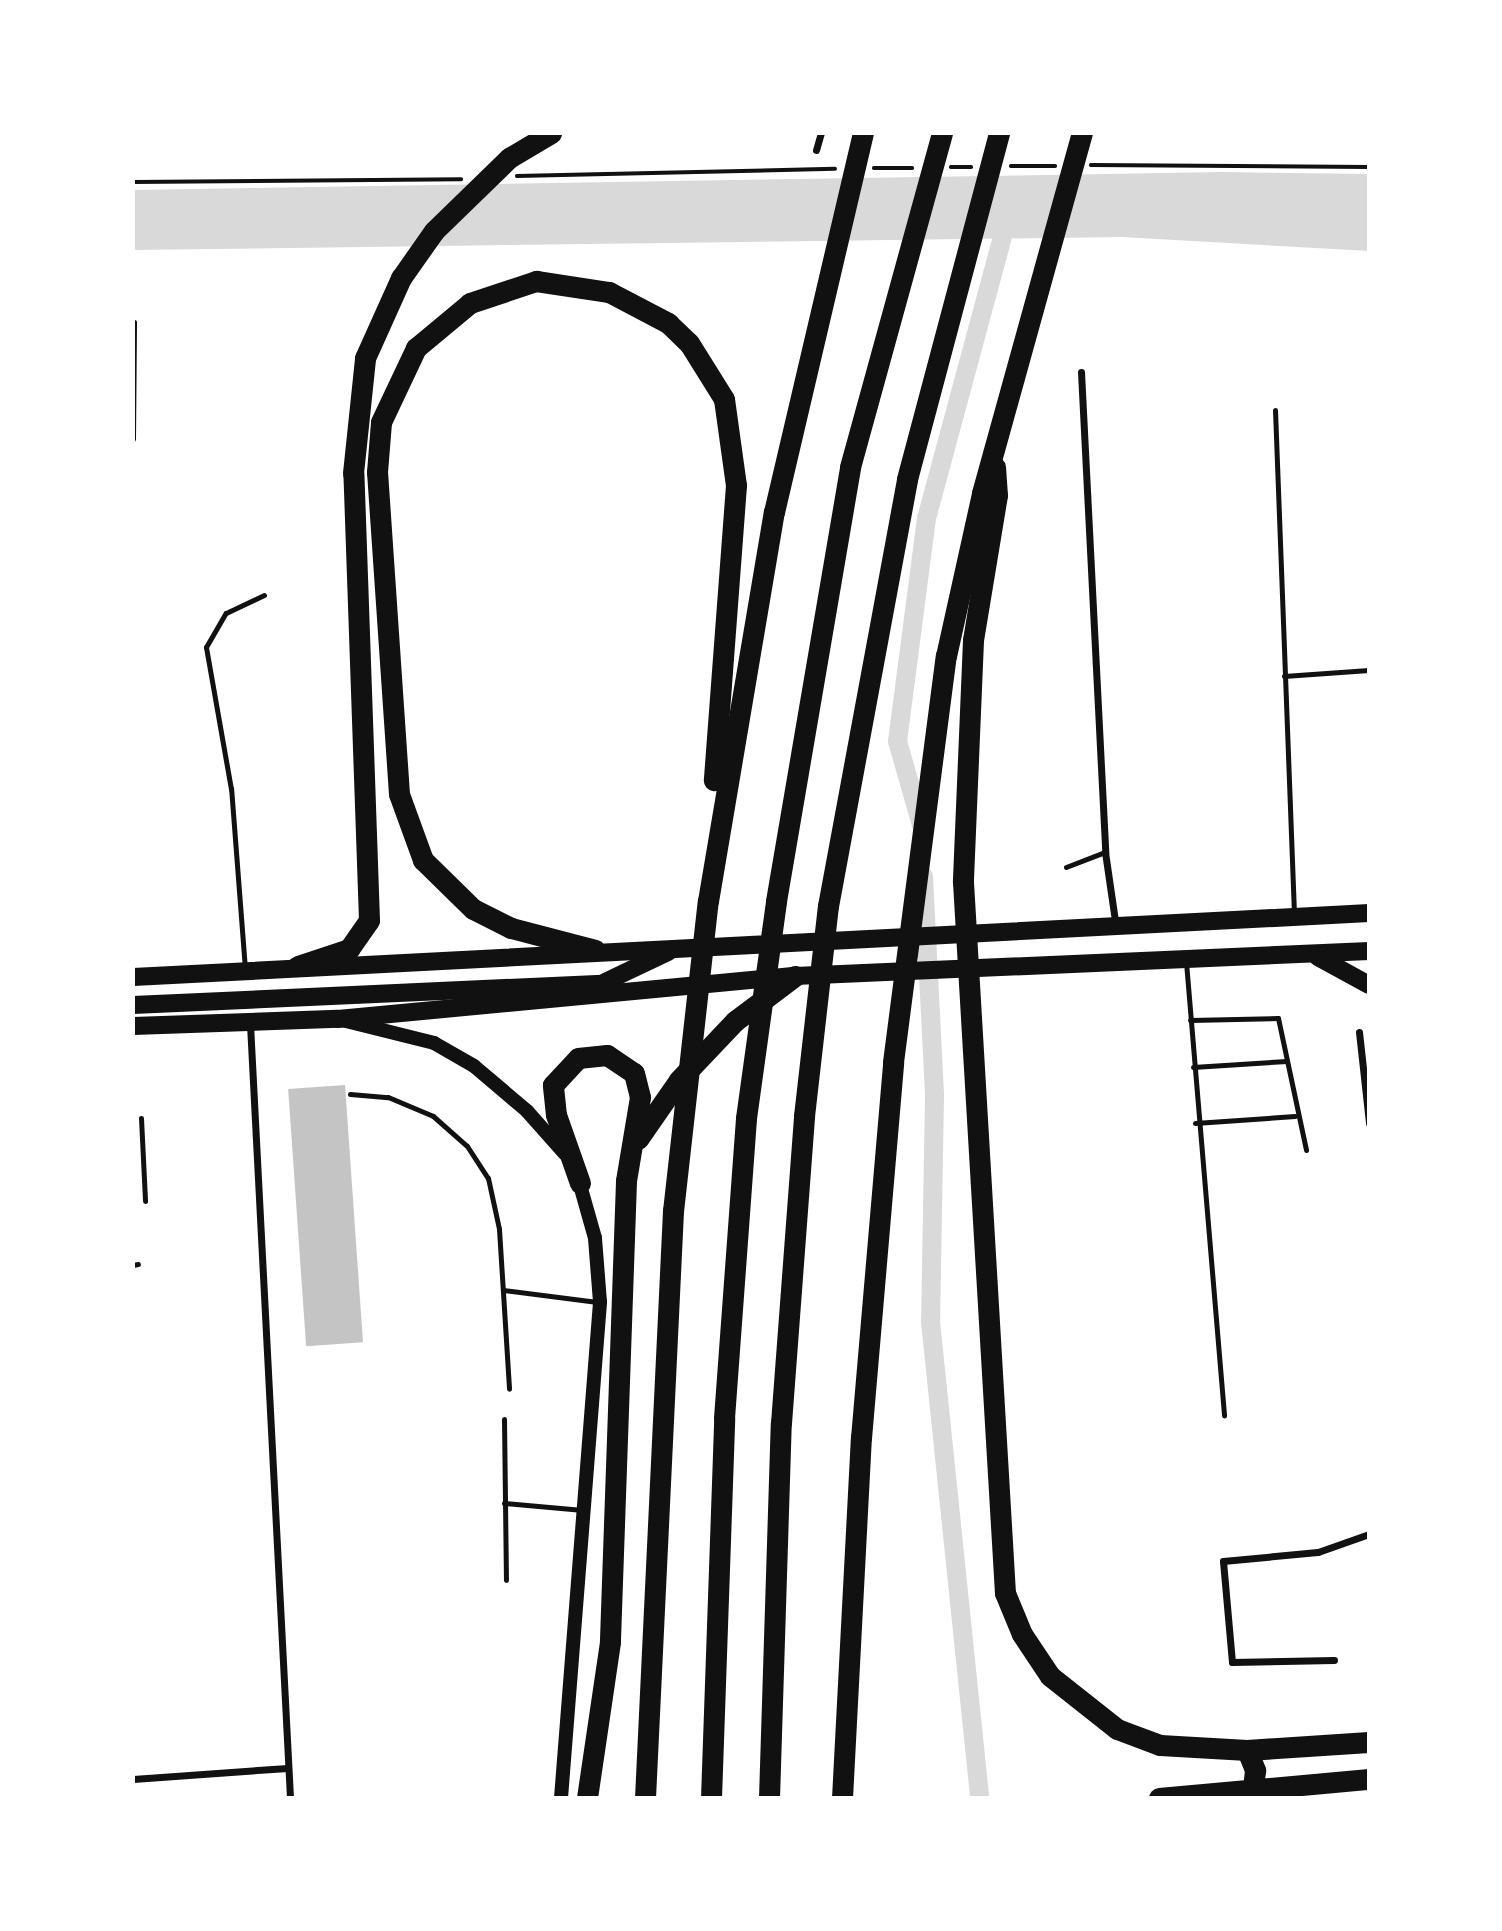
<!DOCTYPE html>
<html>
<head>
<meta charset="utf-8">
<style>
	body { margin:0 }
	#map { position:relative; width:1502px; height:1931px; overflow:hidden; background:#fff; font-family:"Golos Text",sans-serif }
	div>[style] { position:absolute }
	.water>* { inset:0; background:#d9d9d9 }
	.canal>* { height:19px; margin:-9.5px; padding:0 9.5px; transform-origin:9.5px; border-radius:9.5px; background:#d9d9d9 }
	.building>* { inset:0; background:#c4c4c4; transform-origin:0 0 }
	.path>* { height:3.5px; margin:-1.75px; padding:0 1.75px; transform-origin:1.75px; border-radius:1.75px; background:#111 }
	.service>* { height:5px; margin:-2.5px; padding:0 2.5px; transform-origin:2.5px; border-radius:2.5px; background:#111 }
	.minor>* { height:7px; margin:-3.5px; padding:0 3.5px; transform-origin:3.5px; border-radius:3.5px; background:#111 }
	.secondary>* { height:14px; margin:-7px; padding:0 7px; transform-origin:7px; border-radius:7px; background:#111 }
	.primary>* { height:18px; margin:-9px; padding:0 9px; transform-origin:9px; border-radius:9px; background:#111 }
	.motorway>* { height:21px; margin:-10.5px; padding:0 10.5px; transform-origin:10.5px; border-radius:10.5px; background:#111 }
	span { translate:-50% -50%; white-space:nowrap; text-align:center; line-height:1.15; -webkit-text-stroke:6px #fff; paint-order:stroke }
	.frame { position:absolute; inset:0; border:135px solid #fff; pointer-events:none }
</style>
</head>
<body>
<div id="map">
	<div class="water">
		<i style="clip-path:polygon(1223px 172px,1369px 174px,1369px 251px,1122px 237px,133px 250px,133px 190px)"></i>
	</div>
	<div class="canal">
		<i style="left:921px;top:825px;width:87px;rotate:-105.9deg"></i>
		<i style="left:897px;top:741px;width:225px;rotate:-82.6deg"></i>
		<i style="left:926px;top:518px;width:315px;rotate:-74.9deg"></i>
		<i style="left:923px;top:876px;width:220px;rotate:87.1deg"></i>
		<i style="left:934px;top:1096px;width:225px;rotate:91deg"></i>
		<i style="left:930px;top:1321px;width:480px;rotate:84.1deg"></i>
	</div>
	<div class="building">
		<i style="left:345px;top:1085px;width:258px;height:57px;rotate:86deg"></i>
	</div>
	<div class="path">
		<i style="left:1091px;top:165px;width:278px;rotate:0.4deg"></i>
		<i style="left:1011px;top:166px;width:44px"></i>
		<i style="left:951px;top:167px;width:20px"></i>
		<i style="left:874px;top:168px;width:38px"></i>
		<i style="left:517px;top:176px;width:318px;rotate:-1.3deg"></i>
		<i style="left:133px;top:182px;width:328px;rotate:-0.5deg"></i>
	</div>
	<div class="service">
		<i style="left:1275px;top:410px;width:504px;rotate:87.84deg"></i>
		<i style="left:133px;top:439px;width:117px;rotate:-89.5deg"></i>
		<i style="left:1284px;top:676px;width:85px;rotate:-4deg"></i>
		<i style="left:1066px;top:867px;width:42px;rotate:-21deg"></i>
		<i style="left:1186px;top:962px;width:455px;rotate:85.2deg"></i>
		<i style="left:245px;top:969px;width:181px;rotate:-94.4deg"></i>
		<i style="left:231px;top:789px;width:144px;rotate:-100deg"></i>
		<i style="left:206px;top:647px;width:39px;rotate:-60deg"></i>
		<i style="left:226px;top:613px;width:42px;rotate:-25.3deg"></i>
		<i style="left:1190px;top:1020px;width:88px;rotate:-1.3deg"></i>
		<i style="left:1278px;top:1018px;width:135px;rotate:78deg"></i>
		<i style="left:1193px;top:1067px;width:94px;rotate:-3.7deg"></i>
		<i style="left:350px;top:1094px;width:38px;rotate:5deg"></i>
		<i style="left:388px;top:1097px;width:49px;rotate:22.9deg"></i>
		<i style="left:433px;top:1116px;width:45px;rotate:41.4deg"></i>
		<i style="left:467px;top:1146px;width:38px;rotate:57deg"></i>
		<i style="left:488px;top:1178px;width:52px;rotate:77.8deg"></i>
		<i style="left:499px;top:1229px;width:160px;rotate:86.4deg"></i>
		<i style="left:141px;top:1118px;width:83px;rotate:87.2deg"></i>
		<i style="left:1195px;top:1123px;width:100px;rotate:-4deg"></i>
		<i style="left:133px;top:1265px;width:5px;rotate:-11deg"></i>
		<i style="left:503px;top:1290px;width:95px;rotate:7.3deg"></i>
		<i style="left:504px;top:1419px;width:161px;rotate:89.3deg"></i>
		<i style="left:504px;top:1503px;width:79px;rotate:5.1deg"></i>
	</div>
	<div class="minor">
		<i style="left:816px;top:150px;width:18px;rotate:-74deg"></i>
		<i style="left:1081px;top:372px;width:481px;rotate:87.1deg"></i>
		<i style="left:1105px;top:852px;width:76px;rotate:81.7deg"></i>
		<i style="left:250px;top:1024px;width:775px;rotate:87.04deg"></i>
		<i style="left:1359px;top:1032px;width:92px;rotate:83.7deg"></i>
		<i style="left:1334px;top:1660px;width:102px;rotate:178.9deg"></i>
		<i style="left:1232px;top:1662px;width:101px;rotate:-95.1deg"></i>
		<i style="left:1223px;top:1561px;width:95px;rotate:-5.4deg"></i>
		<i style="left:1318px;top:1552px;width:54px;rotate:-19.4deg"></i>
		<i style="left:133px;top:1779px;width:155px;rotate:-4.1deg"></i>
	</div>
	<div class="secondary">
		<i style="left:346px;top:1021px;width:91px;rotate:14deg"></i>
		<i style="left:434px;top:1043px;width:46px;rotate:29.9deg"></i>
		<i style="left:474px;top:1066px;width:70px;rotate:40.3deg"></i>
		<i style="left:527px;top:1111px;width:57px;rotate:48.5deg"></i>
		<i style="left:561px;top:1798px;width:498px;rotate:-85.5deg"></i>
		<i style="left:600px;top:1302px;width:64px;rotate:-94.5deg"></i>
		<i style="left:595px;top:1238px;width:62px;rotate:-105.8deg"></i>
	</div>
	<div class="primary">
		<i style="left:1318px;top:957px;width:58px;rotate:28.8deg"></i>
		<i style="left:133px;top:977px;width:1238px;rotate:-2.96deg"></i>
		<i style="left:605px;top:982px;width:70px;rotate:-25.5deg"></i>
		<i style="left:133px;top:1005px;width:481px;rotate:-2.6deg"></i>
		<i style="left:133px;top:1026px;width:205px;rotate:-2deg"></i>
		<i style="left:338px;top:1019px;width:459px;rotate:-5.4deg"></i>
		<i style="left:795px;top:976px;width:575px;rotate:-2.49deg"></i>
	</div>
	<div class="motorway">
		<i style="left:995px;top:467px;width:28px;rotate:86deg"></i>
		<i style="left:997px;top:495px;width:147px;rotate:99.4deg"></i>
		<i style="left:973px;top:640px;width:242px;rotate:92.4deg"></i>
		<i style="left:963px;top:882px;width:712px;rotate:86.62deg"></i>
		<i style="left:1005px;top:1593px;width:44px;rotate:67.5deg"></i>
		<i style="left:1022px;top:1634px;width:50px;rotate:56.3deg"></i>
		<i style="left:1050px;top:1676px;width:85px;rotate:38.3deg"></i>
		<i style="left:1117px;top:1729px;width:46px;rotate:20.4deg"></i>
		<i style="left:1160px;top:1745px;width:87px;rotate:3.3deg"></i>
		<i style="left:1247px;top:1750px;width:122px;rotate:-3.8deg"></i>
		<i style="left:595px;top:950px;width:87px;rotate:-165.3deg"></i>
		<i style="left:511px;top:928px;width:42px;rotate:-153.4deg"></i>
		<i style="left:473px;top:909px;width:70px;rotate:-135.6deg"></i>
		<i style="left:423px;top:860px;width:70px;rotate:-110deg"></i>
		<i style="left:399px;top:794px;width:323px;rotate:-93.9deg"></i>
		<i style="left:377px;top:472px;width:50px;rotate:-85.4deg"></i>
		<i style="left:381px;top:422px;width:82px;rotate:-64.7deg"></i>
		<i style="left:416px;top:348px;width:70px;rotate:-39.8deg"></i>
		<i style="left:470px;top:303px;width:70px;rotate:-18.4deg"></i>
		<i style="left:536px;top:281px;width:74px;rotate:8.6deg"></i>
		<i style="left:609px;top:292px;width:67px;rotate:27.7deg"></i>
		<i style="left:668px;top:323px;width:29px;rotate:44deg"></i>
		<i style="left:689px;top:343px;width:66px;rotate:58deg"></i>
		<i style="left:724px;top:399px;width:87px;rotate:82.1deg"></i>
		<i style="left:736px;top:485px;width:296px;rotate:94.3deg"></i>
		<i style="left:298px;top:966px;width:54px;rotate:-18.4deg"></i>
		<i style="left:349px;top:949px;width:35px;rotate:-55deg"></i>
		<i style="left:369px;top:920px;width:447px;rotate:-92deg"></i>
		<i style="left:353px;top:473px;width:116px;rotate:-84deg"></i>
		<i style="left:365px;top:358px;width:88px;rotate:-65.8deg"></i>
		<i style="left:401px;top:278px;width:57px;rotate:-54.9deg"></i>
		<i style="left:434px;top:231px;width:105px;rotate:-44.2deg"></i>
		<i style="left:509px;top:158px;width:49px;rotate:-30.8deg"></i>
		<i style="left:638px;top:1139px;width:72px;rotate:-55.2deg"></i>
		<i style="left:679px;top:1080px;width:81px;rotate:-46.5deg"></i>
		<i style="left:735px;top:1021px;width:75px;rotate:-36.9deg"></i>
		<i style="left:580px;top:1183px;width:72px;rotate:-109.4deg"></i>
		<i style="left:556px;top:1115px;width:30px;rotate:-96deg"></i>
		<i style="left:553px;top:1085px;width:37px;rotate:-47deg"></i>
		<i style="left:578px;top:1058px;width:29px;rotate:-6deg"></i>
		<i style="left:607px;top:1055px;width:32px;rotate:34deg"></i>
		<i style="left:634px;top:1073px;width:25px;rotate:76deg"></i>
		<i style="left:640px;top:1097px;width:85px;rotate:99.5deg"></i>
		<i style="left:626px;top:1181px;width:461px;rotate:92deg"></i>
		<i style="left:610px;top:1642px;width:158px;rotate:98.4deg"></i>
		<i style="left:1247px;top:1750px;width:22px;rotate:68deg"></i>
		<i style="left:1255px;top:1770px;width:19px;rotate:96deg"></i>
		<i style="left:645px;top:1798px;width:588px;rotate:-87.27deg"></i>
		<i style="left:673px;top:1211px;width:312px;rotate:-83.6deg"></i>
		<i style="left:708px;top:901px;width:395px;rotate:-80.4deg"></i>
		<i style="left:774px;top:512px;width:389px;rotate:-76.8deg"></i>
		<i style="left:711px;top:1798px;width:380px;rotate:-88deg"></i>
		<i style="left:724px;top:1418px;width:301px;rotate:-85.8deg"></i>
		<i style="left:746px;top:1118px;width:219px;rotate:-82.1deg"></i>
		<i style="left:776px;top:901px;width:440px;rotate:-80.3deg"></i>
		<i style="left:850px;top:467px;width:346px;rotate:-74.6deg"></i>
		<i style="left:769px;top:1798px;width:375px;rotate:-88.2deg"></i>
		<i style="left:781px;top:1423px;width:308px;rotate:-85.7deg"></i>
		<i style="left:804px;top:1116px;width:211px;rotate:-83.5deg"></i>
		<i style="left:828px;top:906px;width:434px;rotate:-79.5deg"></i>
		<i style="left:907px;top:479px;width:358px;rotate:-75.1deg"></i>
		<i style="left:842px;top:1798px;width:361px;rotate:-87deg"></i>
		<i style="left:861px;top:1438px;width:377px;rotate:-85.1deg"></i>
		<i style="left:893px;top:1062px;width:409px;rotate:-82.6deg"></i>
		<i style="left:946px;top:656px;width:167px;rotate:-77.5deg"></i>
		<i style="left:982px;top:493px;width:374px;rotate:-74.5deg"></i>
		<i style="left:1159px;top:1798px;width:211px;rotate:-5.2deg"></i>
	</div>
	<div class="frame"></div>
</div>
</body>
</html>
